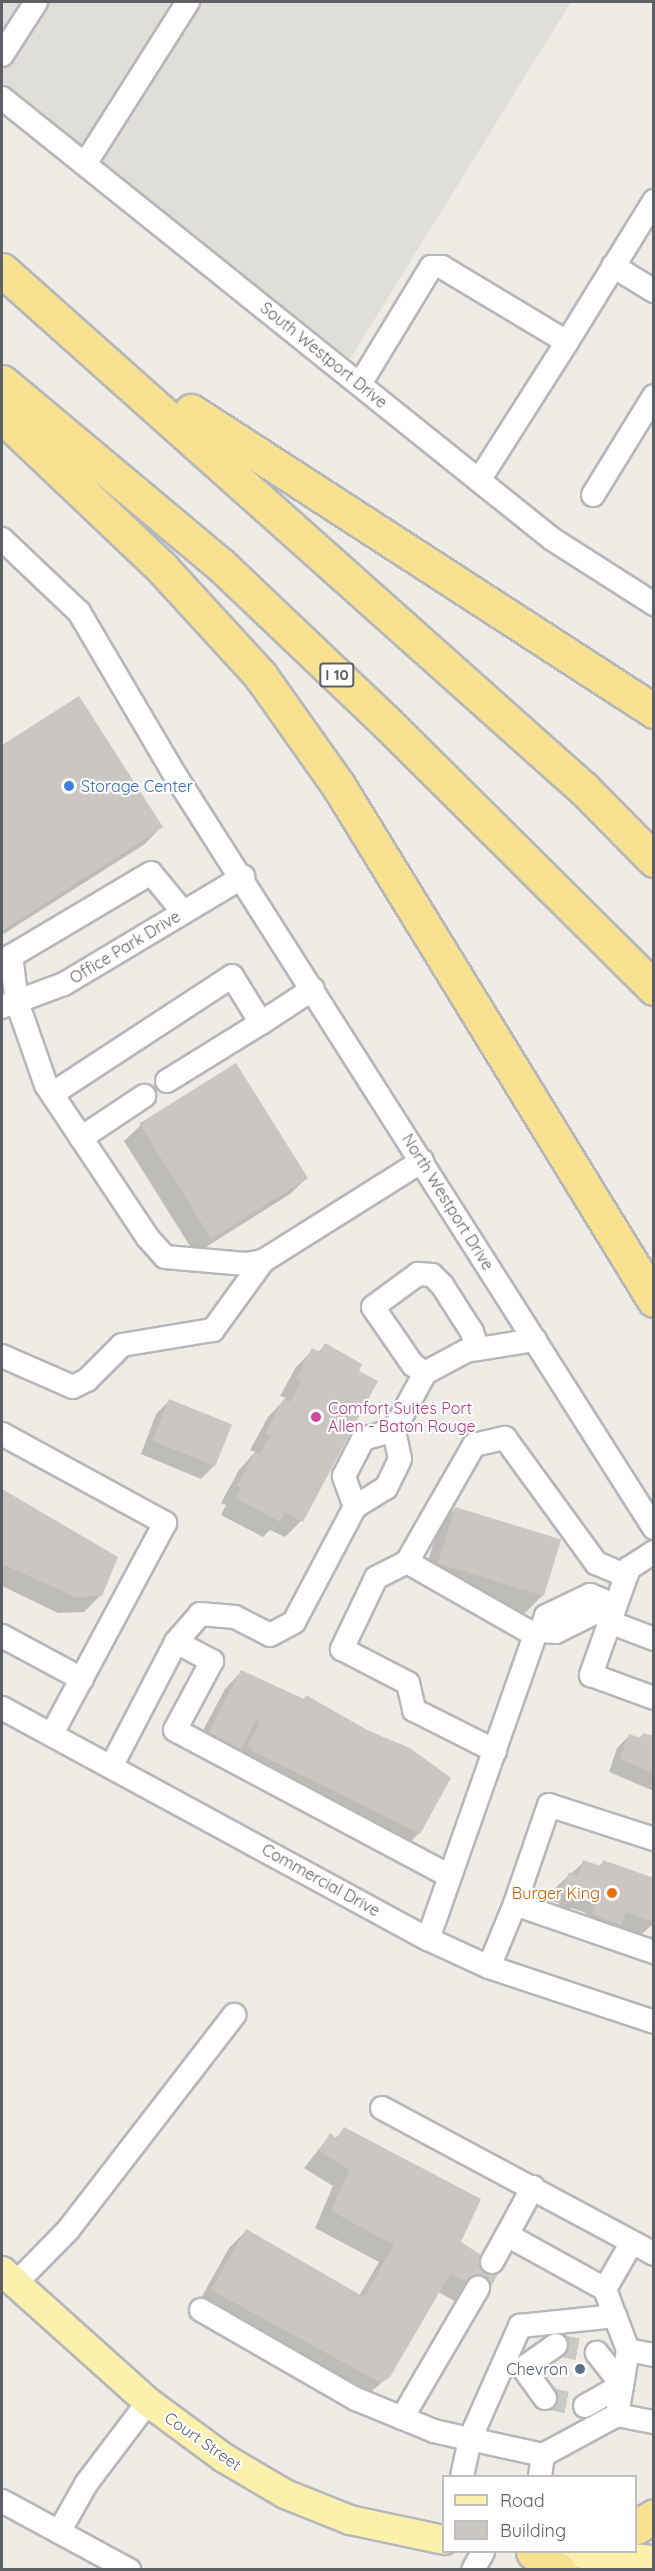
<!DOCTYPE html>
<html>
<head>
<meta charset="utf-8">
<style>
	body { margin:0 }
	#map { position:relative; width:655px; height:2571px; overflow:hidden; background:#eeece4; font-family:Quicksand,sans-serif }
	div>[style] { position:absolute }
	.industrial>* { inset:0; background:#e0ded9 }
	.shadow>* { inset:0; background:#0003 }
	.building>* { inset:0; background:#cac7c2; transform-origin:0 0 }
	.minor-tunnel>* { height:22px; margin-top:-11px; transform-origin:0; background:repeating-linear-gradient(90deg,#cac9c4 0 22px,transparent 0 33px) }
	.roads { filter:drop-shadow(2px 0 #b5b7bb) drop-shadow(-2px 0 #b5b7bb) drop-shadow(0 2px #b5b7bb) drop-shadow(0 -2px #b5b7bb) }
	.minor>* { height:22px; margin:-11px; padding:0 11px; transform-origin:11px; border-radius:11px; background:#fff }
	.major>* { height:28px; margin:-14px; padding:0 14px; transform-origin:14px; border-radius:14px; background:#fbf1ac }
	.highway>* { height:33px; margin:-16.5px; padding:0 16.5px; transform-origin:16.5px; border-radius:16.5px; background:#f8e291 }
	.dots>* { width:16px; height:16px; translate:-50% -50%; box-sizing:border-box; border:3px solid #fff; border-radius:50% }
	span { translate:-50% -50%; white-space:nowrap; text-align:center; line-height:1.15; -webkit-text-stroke:4.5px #fff; paint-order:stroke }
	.shield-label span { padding:2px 4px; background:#fff; border:2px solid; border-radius:4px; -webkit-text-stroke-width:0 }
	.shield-label { font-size:15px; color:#5c6064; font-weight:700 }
	.street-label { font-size:16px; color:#5c6064 }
	.shop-label { font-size:16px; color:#366cbe }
	.left { translate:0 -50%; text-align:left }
	.hotel-label { font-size:16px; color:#b23c85 }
	.food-label { font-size:16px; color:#c56008 }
	.right { translate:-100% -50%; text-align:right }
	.service-label { font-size:16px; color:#4e5e75 }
	.frame { position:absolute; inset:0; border:3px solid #5c6064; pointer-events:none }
	.legend { position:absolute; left:442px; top:2475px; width:195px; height:78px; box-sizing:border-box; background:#fff; border:2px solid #bebfc1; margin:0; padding:8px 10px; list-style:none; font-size:18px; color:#5c6064 }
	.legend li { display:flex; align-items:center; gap:12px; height:30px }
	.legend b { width:30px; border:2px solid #bebfc1 }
</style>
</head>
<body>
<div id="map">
	<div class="industrial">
		<i style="clip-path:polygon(2px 2px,571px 2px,350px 359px,2px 82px)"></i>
	</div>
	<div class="shadow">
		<i style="clip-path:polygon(78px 698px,161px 827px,145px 844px,2px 935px,2px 747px)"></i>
		<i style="clip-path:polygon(141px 1125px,307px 1178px,290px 1194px,195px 1254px,124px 1141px)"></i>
		<i style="clip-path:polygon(325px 1345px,301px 1521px,285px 1537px,270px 1530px,263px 1537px,221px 1515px,226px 1505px,221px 1503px,239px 1470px,255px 1452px,250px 1450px,268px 1417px,286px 1398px,280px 1396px,296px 1367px,313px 1350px,317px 1353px)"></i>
		<i style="clip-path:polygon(169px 1401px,214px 1466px,201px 1479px,141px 1454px,156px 1414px)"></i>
		<i style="clip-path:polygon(2px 1492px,30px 1506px,101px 1595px,84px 1612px,58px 1613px,2px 1586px)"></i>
		<i style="clip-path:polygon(456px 1508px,542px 1596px,525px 1613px,422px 1580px,439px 1525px)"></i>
		<i style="clip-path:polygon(241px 1672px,302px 1700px,306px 1697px,419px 1833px,403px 1850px,193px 1749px,225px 1689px)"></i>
		<i style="clip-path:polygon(643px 1734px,654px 1738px,654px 1791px,609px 1772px,617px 1748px,630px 1735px,639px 1739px)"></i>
		<i style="clip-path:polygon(604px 1861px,654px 1879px,654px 1923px,641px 1935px,618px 1926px,607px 1937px,581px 1927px,586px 1913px,571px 1908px,566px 1914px,557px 1911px,559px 1903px,551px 1901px,556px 1887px,584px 1862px,598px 1867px)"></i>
		<i style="clip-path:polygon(344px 2129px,459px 2243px,501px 2269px,464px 2306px,438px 2292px,389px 2376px,363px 2399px,196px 2307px,229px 2248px,246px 2231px,359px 2296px,379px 2262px,315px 2228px,333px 2186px,304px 2168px,330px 2135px,335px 2139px)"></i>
	</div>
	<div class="building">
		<i style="clip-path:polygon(79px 696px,163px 827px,2px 931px,2px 745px)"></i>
		<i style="left:236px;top:1063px;width:136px;height:114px;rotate:58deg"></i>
		<i style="clip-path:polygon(325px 1343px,362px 1364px,359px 1371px,378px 1381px,303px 1522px,285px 1512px,280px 1522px,236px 1498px,241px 1489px,237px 1486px,255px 1452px,260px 1454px,270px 1436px,265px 1433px,284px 1398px,290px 1402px,301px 1382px,296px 1379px,312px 1348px,320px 1352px)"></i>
		<i style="left:169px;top:1399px;width:68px;height:45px;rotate:22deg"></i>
		<i style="clip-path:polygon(2px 1489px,118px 1557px,102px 1596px,75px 1597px,2px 1564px)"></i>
		<i style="left:455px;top:1507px;width:111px;height:59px;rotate:17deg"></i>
		<i style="clip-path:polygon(241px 1670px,304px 1699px,306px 1695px,369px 1731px,410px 1748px,451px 1778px,420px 1834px,253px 1751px,248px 1745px,260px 1722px,256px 1720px,241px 1750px,209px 1732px)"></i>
		<i style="clip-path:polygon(643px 1733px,654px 1736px,654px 1774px,620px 1759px,629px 1734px,641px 1738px)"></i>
		<i style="clip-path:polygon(583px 1860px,601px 1866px,603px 1860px,654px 1878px,654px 1922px,626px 1912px,621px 1925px,592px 1914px,597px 1900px,582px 1895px,580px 1902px,569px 1898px,571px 1891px,563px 1888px,569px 1872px,578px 1876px)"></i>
		<i style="clip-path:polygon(344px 2127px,481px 2199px,461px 2242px,503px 2269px,482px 2290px,450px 2274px,390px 2377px,381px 2383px,211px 2290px,246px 2229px,364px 2297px,394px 2245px,331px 2211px,349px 2170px,319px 2151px,330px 2133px,337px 2139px)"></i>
	</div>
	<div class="minor-tunnel">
		<i style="left:478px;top:2288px;width:30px;rotate:-62deg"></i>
		<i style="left:556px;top:2345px;width:42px;rotate:11deg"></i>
		<i style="left:545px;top:2398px;width:41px;rotate:11.3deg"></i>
	</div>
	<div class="roads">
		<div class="minor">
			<i style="left:2px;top:55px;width:63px;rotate:-57.3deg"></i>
			<i style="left:2px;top:98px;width:705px;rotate:38.72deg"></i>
			<i style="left:552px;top:539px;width:121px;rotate:32.5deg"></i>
			<i style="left:85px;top:164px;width:192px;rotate:-57.6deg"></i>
			<i style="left:613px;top:266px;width:48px;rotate:31.4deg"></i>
			<i style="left:567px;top:342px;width:166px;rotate:-58.3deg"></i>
			<i style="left:360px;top:384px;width:137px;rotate:-58.7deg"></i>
			<i style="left:431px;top:267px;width:11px"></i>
			<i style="left:442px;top:267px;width:146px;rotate:31deg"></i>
			<i style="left:567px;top:342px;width:164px;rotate:122.5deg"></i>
			<i style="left:593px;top:495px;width:116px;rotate:-58.4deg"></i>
			<i style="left:2px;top:539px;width:106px;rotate:43.5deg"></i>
			<i style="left:79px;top:612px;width:189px;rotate:59.5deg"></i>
			<i style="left:175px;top:775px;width:892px;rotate:57.54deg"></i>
			<i style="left:183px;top:912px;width:50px;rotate:-129.4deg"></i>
			<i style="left:151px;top:873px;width:163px;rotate:149.3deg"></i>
			<i style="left:11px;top:956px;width:46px;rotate:82.6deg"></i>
			<i style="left:17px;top:1002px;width:88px;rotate:70.7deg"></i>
			<i style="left:46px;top:1085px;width:184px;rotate:56.3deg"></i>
			<i style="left:148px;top:1238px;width:25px;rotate:48deg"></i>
			<i style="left:165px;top:1257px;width:81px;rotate:4.9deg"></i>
			<i style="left:246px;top:1264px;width:17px;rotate:-10deg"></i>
			<i style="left:263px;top:1261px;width:188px;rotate:-32.2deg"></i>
			<i style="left:2px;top:1007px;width:66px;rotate:-20.4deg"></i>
			<i style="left:64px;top:984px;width:209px;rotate:-30.9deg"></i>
			<i style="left:167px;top:1081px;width:110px;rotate:-31.7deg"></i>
			<i style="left:52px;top:1094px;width:215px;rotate:-33.2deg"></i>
			<i style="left:232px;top:976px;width:55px;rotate:58.3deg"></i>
			<i style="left:261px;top:1023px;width:62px;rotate:-33.2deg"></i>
			<i style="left:81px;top:1138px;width:76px;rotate:-33.7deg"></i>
			<i style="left:2px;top:1356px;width:77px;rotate:23.6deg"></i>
			<i style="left:73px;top:1387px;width:16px;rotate:-27deg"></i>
			<i style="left:87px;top:1380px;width:49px;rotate:-45deg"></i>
			<i style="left:122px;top:1345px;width:92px;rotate:-9.4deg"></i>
			<i style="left:213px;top:1330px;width:85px;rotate:-54.1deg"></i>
			<i style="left:425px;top:1373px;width:14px;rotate:-146deg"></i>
			<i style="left:413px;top:1365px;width:70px;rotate:-124.6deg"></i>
			<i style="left:373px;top:1307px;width:56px;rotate:-36.3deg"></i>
			<i style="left:418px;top:1274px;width:14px;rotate:4deg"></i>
			<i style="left:432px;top:1275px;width:14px;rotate:45deg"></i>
			<i style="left:442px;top:1285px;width:56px;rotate:57.4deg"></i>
			<i style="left:472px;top:1332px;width:18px;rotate:71deg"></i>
			<i style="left:2px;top:1434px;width:186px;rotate:28.6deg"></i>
			<i style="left:165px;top:1523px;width:239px;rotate:118.2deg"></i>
			<i style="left:355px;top:1507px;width:33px;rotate:-110deg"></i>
			<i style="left:344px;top:1476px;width:42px;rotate:-62.8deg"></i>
			<i style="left:363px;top:1439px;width:32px;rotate:-16deg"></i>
			<i style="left:654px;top:1552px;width:30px;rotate:147deg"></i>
			<i style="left:629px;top:1568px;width:114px;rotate:109.6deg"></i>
			<i style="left:591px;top:1675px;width:67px;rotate:20.1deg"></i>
			<i style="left:407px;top:1562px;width:35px;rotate:153deg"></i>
			<i style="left:376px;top:1578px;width:79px;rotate:115.6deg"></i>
			<i style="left:342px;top:1649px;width:74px;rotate:27.3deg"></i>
			<i style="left:408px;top:1683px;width:28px;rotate:77deg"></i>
			<i style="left:414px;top:1710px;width:91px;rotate:26.8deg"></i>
			<i style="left:612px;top:1623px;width:45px;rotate:20.9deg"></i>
			<i style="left:535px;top:1635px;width:7px;rotate:-34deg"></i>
			<i style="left:541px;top:1631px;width:15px;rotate:4deg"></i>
			<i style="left:556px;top:1632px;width:49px;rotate:-26.6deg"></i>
			<i style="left:600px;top:1610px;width:10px;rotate:-79deg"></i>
			<i style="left:602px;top:1600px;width:13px;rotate:-157deg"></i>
			<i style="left:590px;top:1595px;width:49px;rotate:154.5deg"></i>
			<i style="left:546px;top:1616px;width:16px;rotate:108deg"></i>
			<i style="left:2px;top:1636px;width:91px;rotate:28.3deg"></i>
			<i style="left:176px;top:1642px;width:41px;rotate:27.8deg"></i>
			<i style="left:212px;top:1661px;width:78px;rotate:118.2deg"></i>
			<i style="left:175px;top:1730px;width:311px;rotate:28deg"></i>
			<i style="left:2px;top:1708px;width:485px;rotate:28.5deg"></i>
			<i style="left:428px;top:1939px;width:67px;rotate:24.7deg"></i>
			<i style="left:489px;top:1967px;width:174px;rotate:18.4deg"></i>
			<i style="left:112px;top:1765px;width:139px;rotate:-62.5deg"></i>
			<i style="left:176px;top:1642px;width:37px;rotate:-49deg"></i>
			<i style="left:200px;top:1614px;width:35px;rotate:5deg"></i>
			<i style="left:235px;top:1617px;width:39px;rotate:27deg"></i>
			<i style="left:270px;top:1635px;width:27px;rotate:-28deg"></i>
			<i style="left:294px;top:1622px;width:130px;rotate:-62.1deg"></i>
			<i style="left:355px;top:1507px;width:36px;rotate:-32deg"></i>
			<i style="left:386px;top:1488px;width:32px;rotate:-64deg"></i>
			<i style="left:400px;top:1459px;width:30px;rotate:-102deg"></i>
			<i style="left:394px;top:1430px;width:65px;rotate:-61.5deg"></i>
			<i style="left:425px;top:1373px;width:47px;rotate:-28.2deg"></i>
			<i style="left:466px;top:1351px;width:70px;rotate:-9.1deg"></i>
			<i style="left:654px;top:1839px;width:110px;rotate:-162.1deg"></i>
			<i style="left:549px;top:1805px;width:105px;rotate:109deg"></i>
			<i style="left:515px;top:1904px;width:147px;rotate:19.1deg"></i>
			<i style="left:428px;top:1939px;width:322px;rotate:-70.6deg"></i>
			<i style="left:535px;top:1635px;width:147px;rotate:-150.3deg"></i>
			<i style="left:407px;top:1562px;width:135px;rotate:-60.2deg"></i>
			<i style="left:474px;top:1445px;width:32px;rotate:-13deg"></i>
			<i style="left:505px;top:1438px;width:155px;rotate:53.9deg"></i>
			<i style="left:596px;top:1563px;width:33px;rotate:23deg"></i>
			<i style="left:489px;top:1967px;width:68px;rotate:-67.6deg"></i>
			<i style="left:382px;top:2108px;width:309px;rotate:28.2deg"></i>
			<i style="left:533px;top:2187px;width:55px;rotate:118.4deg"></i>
			<i style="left:507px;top:2235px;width:112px;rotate:28.9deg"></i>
			<i style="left:605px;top:2289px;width:54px;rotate:-60.1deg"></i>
			<i style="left:492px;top:2262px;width:31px;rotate:-61deg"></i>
			<i style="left:15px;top:2284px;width:76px;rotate:-45.5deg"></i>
			<i style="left:68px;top:2230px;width:272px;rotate:-52.3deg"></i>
			<i style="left:605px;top:2289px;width:29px;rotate:70deg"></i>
			<i style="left:615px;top:2316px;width:36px;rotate:69deg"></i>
			<i style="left:628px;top:2350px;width:66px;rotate:99.6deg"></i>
			<i style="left:617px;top:2415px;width:84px;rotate:151.6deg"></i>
			<i style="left:543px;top:2455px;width:75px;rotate:-167.6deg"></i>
			<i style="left:470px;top:2439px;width:124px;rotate:-66.1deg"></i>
			<i style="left:520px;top:2326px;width:96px;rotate:-6deg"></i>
			<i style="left:201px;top:2310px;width:179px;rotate:29.9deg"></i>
			<i style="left:356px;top:2399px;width:84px;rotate:22.3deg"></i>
			<i style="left:434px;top:2431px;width:37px;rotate:13deg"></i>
			<i style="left:470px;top:2439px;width:38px;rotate:102deg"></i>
			<i style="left:628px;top:2350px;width:26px;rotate:11deg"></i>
			<i style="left:545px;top:2398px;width:37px;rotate:-126deg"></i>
			<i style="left:523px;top:2368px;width:40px;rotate:-34.9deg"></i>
			<i style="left:585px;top:2406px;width:43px;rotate:-29.6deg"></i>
			<i style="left:622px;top:2385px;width:41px;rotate:-128deg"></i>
			<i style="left:617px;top:2415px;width:38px;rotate:11deg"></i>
			<i style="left:402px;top:2418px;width:151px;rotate:-59.7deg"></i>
			<i style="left:540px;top:2476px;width:21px;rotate:-82deg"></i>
			<i style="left:2px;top:2501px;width:145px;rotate:28.5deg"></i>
			<i style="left:59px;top:2532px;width:55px;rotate:-60.6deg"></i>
			<i style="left:86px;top:2484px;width:103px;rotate:-52.9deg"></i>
			<i style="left:473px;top:2570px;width:21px;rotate:-61deg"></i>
		</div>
		<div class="major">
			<i style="left:2px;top:2271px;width:196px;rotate:41.9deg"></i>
			<i style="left:148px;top:2402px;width:94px;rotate:36.4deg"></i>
			<i style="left:224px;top:2458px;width:71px;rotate:30.5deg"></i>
			<i style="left:285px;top:2494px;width:70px;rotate:21.8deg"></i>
			<i style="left:350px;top:2520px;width:96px;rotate:12deg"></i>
			<i style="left:560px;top:2552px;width:94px;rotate:4.9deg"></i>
		</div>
		<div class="highway">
			<i style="left:2px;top:270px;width:780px;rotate:41.73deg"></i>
			<i style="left:584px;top:789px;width:100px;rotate:45.4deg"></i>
			<i style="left:2px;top:382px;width:285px;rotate:39.9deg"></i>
			<i style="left:221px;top:565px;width:231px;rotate:43.6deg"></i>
			<i style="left:388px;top:724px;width:375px;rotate:44.8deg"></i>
			<i style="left:191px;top:411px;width:552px;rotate:32.94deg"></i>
			<i style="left:2px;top:416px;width:221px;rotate:43.5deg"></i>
			<i style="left:162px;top:568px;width:145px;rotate:47.5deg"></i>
			<i style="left:260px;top:675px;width:135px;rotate:54.7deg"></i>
			<i style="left:338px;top:785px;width:604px;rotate:58.47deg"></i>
			<i style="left:636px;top:2527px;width:21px;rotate:-31deg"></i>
			<i style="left:533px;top:2552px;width:32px;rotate:35deg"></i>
		</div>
	</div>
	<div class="dots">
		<i style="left:69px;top:786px;background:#3f7fe0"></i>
		<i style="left:316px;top:1417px;background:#d1479c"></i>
		<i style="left:612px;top:1893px;background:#e8710a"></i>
		<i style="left:580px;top:2369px;background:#5c6f8a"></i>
	</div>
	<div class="shield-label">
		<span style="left:337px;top:675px">I 10</span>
	</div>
	<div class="street-label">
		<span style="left:324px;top:355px;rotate:39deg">South Westport Drive</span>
		<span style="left:125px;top:947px;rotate:-31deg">Office Park Drive</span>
		<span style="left:448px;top:1202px;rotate:58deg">North Westport Drive</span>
		<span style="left:321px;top:1880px;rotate:29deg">Commercial Drive</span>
		<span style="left:203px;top:2441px;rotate:35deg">Court Street</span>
	</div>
	<div class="shop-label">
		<span class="left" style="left:81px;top:786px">Storage Center</span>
	</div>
	<div class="hotel-label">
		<span class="left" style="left:328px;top:1417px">Comfort Suites Port<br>Allen - Baton Rouge</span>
	</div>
	<div class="food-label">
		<span class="right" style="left:600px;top:1893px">Burger King</span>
	</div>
	<div class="service-label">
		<span class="right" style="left:568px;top:2369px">Chevron</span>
	</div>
	<div class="frame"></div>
	<ul class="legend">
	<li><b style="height:8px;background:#fbf1ac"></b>Road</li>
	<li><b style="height:16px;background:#cac7c2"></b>Building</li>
	</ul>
</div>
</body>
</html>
